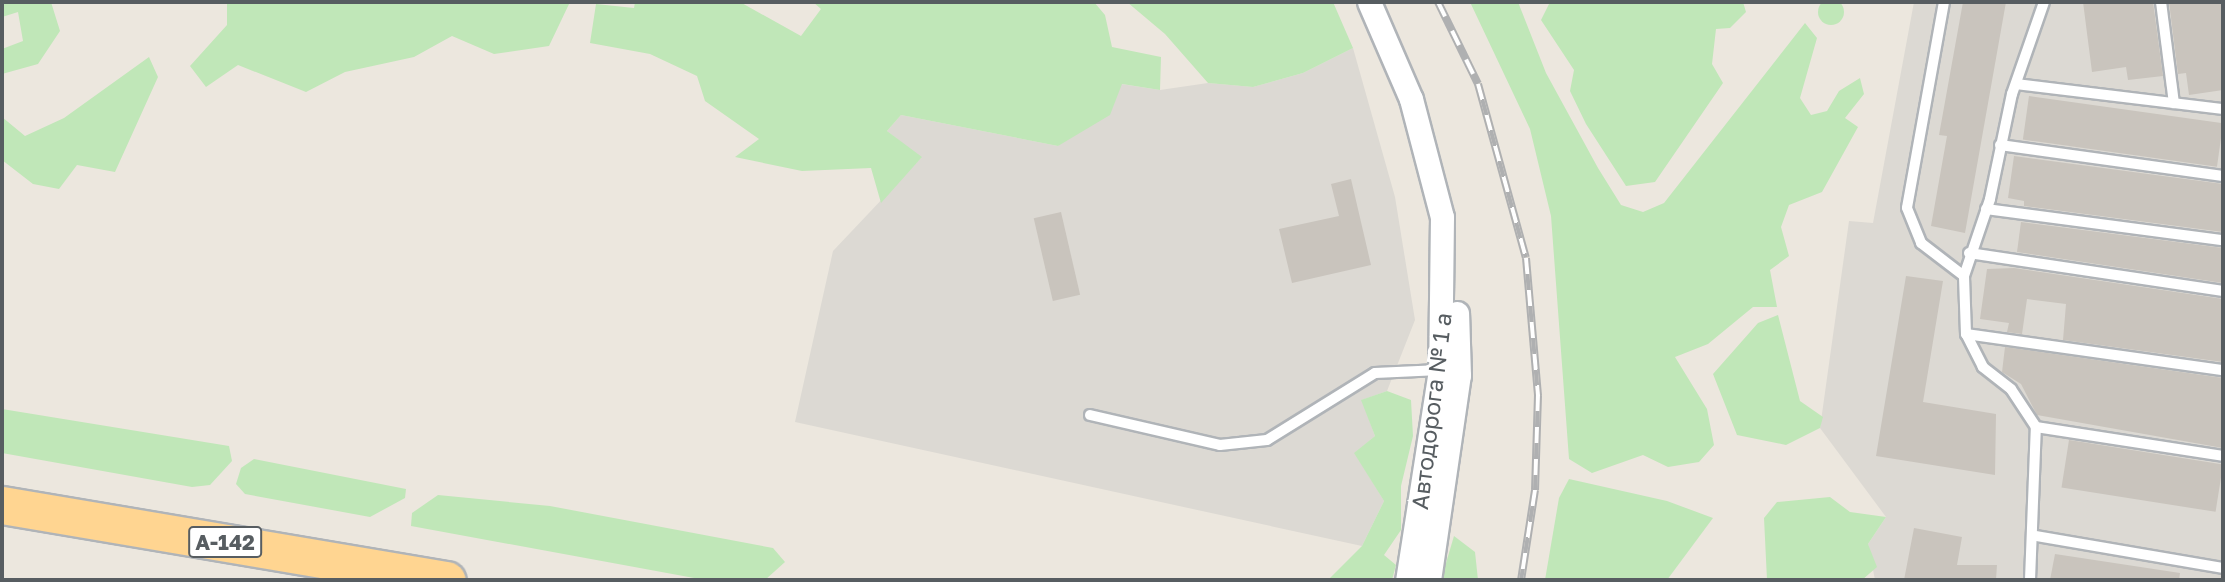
<!DOCTYPE html>
<html>
<head>
<meta charset="utf-8">
<style>
	body { margin:0 }
	#map { position:relative; width:2225px; height:582px; overflow:hidden; background:#ece7de; font-family:"Golos Text",sans-serif }
	div>[style] { position:absolute }
	.industrial>* { inset:0; background:#dcd9d3 }
	.green>* { inset:0; background:#c0e7b8 }
	.round { border-radius:50% }
	.building>* { inset:0; background:#c9c4bd; transform-origin:0 0 }
	.roads { filter:drop-shadow(2px 0 #b0b4b8) drop-shadow(-2px 0 #b0b4b8) drop-shadow(0 2px #b0b4b8) drop-shadow(0 -2px #b0b4b8) }
	.service>* { height:10px; margin:-5px; padding:0 5px; transform-origin:5px; border-radius:5px; background:#fff }
	.minor>* { height:23px; margin:-11.5px; padding:0 11.5px; transform-origin:11.5px; border-radius:11.5px; background:#fff }
	.trunk>* { height:37px; margin:-18.5px; padding:0 18.5px; transform-origin:18.5px; border-radius:18.5px; background:#ffd591 }
	.rail>* { height:8px; margin-top:-4px; transform-origin:0; background:repeating-linear-gradient(90deg,#fff 0 16px,#afb0b1 0 32px); box-sizing:border-box; border-block:2px solid #afb0b1 }
	span { translate:-50% -50%; white-space:nowrap; text-align:center; line-height:1.15; -webkit-text-stroke:6px #fff; paint-order:stroke }
	.shield-label span { padding:2px 5px; background:#fff; border:2px solid; border-radius:5px; -webkit-text-stroke-width:0 }
	.shield-label { font-size:21px; color:#575d61; font-weight:700 }
	.street-label { font-size:23px; color:#575d61 }
	.frame { position:absolute; inset:0; border:4px solid #575d61; pointer-events:none }
</style>
</head>
<body>
<div id="map">
	<div class="industrial">
		<i style="clip-path:polygon(1914px 2px,2223px 2px,2223px 580px,1875px 580px,1868px 544px,1886px 517px,1820px 428px,1849px 221px,1873px 223px)"></i>
		<i style="clip-path:polygon(1353px 48px,1395px 197px,1415px 320px,1387px 391px,1362px 400px,1375px 436px,1355px 453px,1384px 501px,1362px 546px,795px 422px,833px 251px,921px 158px,887px 131px,901px 115px,1058px 146px,1121px 84px,1160px 90px,1208px 83px,1253px 87px,1303px 73px)"></i>
	</div>
	<div class="green">
		<i class="round" style="left:1818px;top:-1px;width:26px;height:26px"></i>
		<i style="clip-path:polygon(2px 2px,51px 2px,60px 31px,38px 64px,2px 74px,2px 49px,23px 41px,18px 12px,2px 17px)"></i>
		<i style="clip-path:polygon(227px 2px,570px 2px,549px 46px,494px 54px,452px 36px,414px 57px,345px 72px,306px 92px,238px 65px,206px 87px,190px 66px,227px 25px)"></i>
		<i style="clip-path:polygon(635px 2px,740px 2px,801px 36px,821px 9px,813px 2px,1094px 2px,1105px 15px,1112px 47px,1161px 57px,1160px 90px,1122px 84px,1110px 115px,1058px 146px,901px 115px,887px 131px,922px 157px,881px 203px,871px 168px,802px 171px,735px 157px,759px 139px,705px 101px,697px 76px,650px 54px,590px 43px,596px 4px,634px 8px)"></i>
		<i style="clip-path:polygon(1127px 2px,1333px 2px,1353px 48px,1303px 73px,1253px 87px,1208px 83px,1165px 34px)"></i>
		<i style="clip-path:polygon(1470px 2px,1518px 2px,1546px 73px,1598px 168px,1621px 205px,1643px 212px,1664px 203px,1805px 23px,1817px 38px,1800px 98px,1811px 115px,1827px 111px,1839px 91px,1860px 78px,1864px 94px,1845px 118px,1858px 127px,1822px 192px,1789px 205px,1781px 227px,1789px 256px,1770px 270px,1777px 307px,1753px 307px,1708px 344px,1675px 357px,1707px 409px,1714px 445px,1699px 462px,1668px 467px,1643px 455px,1592px 473px,1569px 459px,1551px 216px,1530px 129px)"></i>
		<i style="clip-path:polygon(1550px 2px,1743px 2px,1746px 12px,1730px 28px,1716px 29px,1712px 64px,1723px 83px,1655px 182px,1626px 186px,1586px 124px,1570px 91px,1574px 70px,1541px 20px)"></i>
		<i style="clip-path:polygon(149px 57px,158px 77px,115px 172px,77px 165px,59px 189px,33px 184px,2px 160px,2px 117px,25px 136px,64px 118px)"></i>
		<i style="clip-path:polygon(1778px 315px,1800px 401px,1823px 417px,1820px 428px,1786px 445px,1737px 435px,1713px 374px,1758px 323px)"></i>
		<i style="clip-path:polygon(1387px 391px,1411px 400px,1413px 436px,1401px 486px,1401px 530px,1384px 555px,1396px 565px,1392px 580px,1328px 580px,1362px 546px,1384px 501px,1354px 453px,1375px 436px,1361px 400px)"></i>
		<i style="clip-path:polygon(2px 409px,229px 446px,232px 461px,210px 485px,192px 487px,2px 453px)"></i>
		<i style="clip-path:polygon(254px 459px,406px 489px,405px 498px,370px 517px,245px 494px,236px 484px,241px 468px)"></i>
		<i style="clip-path:polygon(1569px 479px,1667px 501px,1713px 518px,1667px 580px,1545px 580px,1559px 498px)"></i>
		<i style="clip-path:polygon(438px 495px,550px 506px,773px 548px,785px 562px,765px 580px,705px 580px,411px 526px,412px 513px)"></i>
		<i style="clip-path:polygon(1830px 497px,1850px 512px,1886px 517px,1868px 544px,1877px 567px,1862px 580px,1767px 580px,1764px 518px,1777px 502px)"></i>
		<i style="clip-path:polygon(1454px 536px,1475px 552px,1478px 580px,1441px 580px)"></i>
	</div>
	<div class="building">
		<i style="clip-path:polygon(1963px 2px,2006px 2px,1965px 233px,1931px 226px,1947px 136px,1939px 135px)"></i>
		<i style="clip-path:polygon(2083px 2px,2153px 2px,2163px 76px,2128px 80px,2126px 67px,2092px 72px)"></i>
		<i style="clip-path:polygon(2169px 2px,2223px 2px,2223px 90px,2189px 95px,2186px 73px,2178px 74px)"></i>
		<i style="left:2029px;top:96px;width:196px;height:44px;rotate:8deg"></i>
		<i style="clip-path:polygon(2014px 156px,2223px 184px,2223px 232px,2024px 206px,2024px 201px,2008px 198px)"></i>
		<i style="clip-path:polygon(1351px 179px,1371px 265px,1292px 283px,1279px 229px,1339px 216px,1331px 184px)"></i>
		<i style="left:1061px;top:212px;width:85px;height:28px;rotate:77deg"></i>
		<i style="clip-path:polygon(2021px 222px,2223px 248px,2223px 283px,2017px 252px)"></i>
		<i style="clip-path:polygon(2014px 268px,2223px 299px,2223px 362px,2063px 340px,2066px 304px,2027px 299px,2022px 334px,2007px 332px,2009px 323px,1980px 319px,1987px 269px)"></i>
		<i style="clip-path:polygon(1906px 276px,1943px 281px,1923px 402px,1996px 414px,1995px 475px,1876px 456px)"></i>
		<i style="clip-path:polygon(2005px 347px,2223px 378px,2223px 448px,2037px 415px,2021px 384px,2002px 372px)"></i>
		<i style="left:2069px;top:440px;width:156px;height:48px;rotate:9deg"></i>
		<i style="clip-path:polygon(1914px 528px,1962px 537px,1957px 565px,1997px 565px,1996px 580px,1904px 580px)"></i>
		<i style="clip-path:polygon(2055px 554px,2180px 573px,2179px 580px,2050px 580px)"></i>
	</div>
	<div class="roads">
		<div class="service">
			<i style="left:1944px;top:2px;width:209px;rotate:100.2deg"></i>
			<i style="left:1907px;top:208px;width:38px;rotate:68deg"></i>
			<i style="left:1921px;top:243px;width:54px;rotate:37.5deg"></i>
			<i style="left:2161px;top:2px;width:102px;rotate:82.7deg"></i>
			<i style="left:2016px;top:84px;width:209px;rotate:6.9deg"></i>
			<i style="left:2000px;top:145px;width:225px;rotate:7.9deg"></i>
			<i style="left:1986px;top:209px;width:239px;rotate:7.5deg"></i>
			<i style="left:1969px;top:253px;width:257px;rotate:8.5deg"></i>
			<i style="left:1966px;top:334px;width:260px;rotate:8deg"></i>
			<i style="left:1090px;top:415px;width:133px;rotate:13deg"></i>
			<i style="left:1220px;top:445px;width:47px;rotate:-6.1deg"></i>
			<i style="left:1267px;top:440px;width:127px;rotate:-31.8deg"></i>
			<i style="left:1375px;top:373px;width:65px;rotate:-2.6deg"></i>
			<i style="left:2036px;top:427px;width:189px;rotate:8.8deg"></i>
			<i style="left:2036px;top:536px;width:190px;rotate:9.7deg"></i>
			<i style="left:2030px;top:580px;width:153px;rotate:-87.8deg"></i>
			<i style="left:2036px;top:427px;width:45px;rotate:-123.3deg"></i>
			<i style="left:2011px;top:389px;width:36px;rotate:-142deg"></i>
			<i style="left:1983px;top:367px;width:37px;rotate:-117deg"></i>
			<i style="left:1966px;top:334px;width:58px;rotate:-92deg"></i>
			<i style="left:1964px;top:276px;width:81px;rotate:-71.3deg"></i>
			<i style="left:1990px;top:199px;width:107px;rotate:-78.2deg"></i>
			<i style="left:2012px;top:94px;width:97px;rotate:-70.8deg"></i>
		</div>
		<div class="minor">
			<i style="left:1369px;top:2px;width:106px;rotate:66.6deg"></i>
			<i style="left:1411px;top:99px;width:122px;rotate:75.3deg"></i>
			<i style="left:1442px;top:217px;width:153px;rotate:90.7deg"></i>
			<i style="left:1440px;top:370px;width:213px;rotate:98.9deg"></i>
			<i style="left:1429px;top:580px;width:207px;rotate:-81.7deg"></i>
			<i style="left:1459px;top:375px;width:62px;rotate:-91.8deg"></i>
		</div>
		<div class="trunk">
			<i style="left:2px;top:505px;width:451px;rotate:9.6deg"></i>
		</div>
	</div>
	<div class="rail">
		<i style="left:1438px;top:2px;width:91px;rotate:64deg"></i>
		<i style="left:1478px;top:84px;width:180px;rotate:74.6deg"></i>
		<i style="left:1526px;top:258px;width:138px;rotate:85deg"></i>
		<i style="left:1538px;top:395px;width:95px;rotate:91.8deg"></i>
		<i style="left:1535px;top:490px;width:91px;rotate:98.8deg"></i>
	</div>
	<div class="shield-label">
		<span style="left:225px;top:542px">А-142</span>
	</div>
	<div class="street-label">
		<span style="left:1431px;top:411px;rotate:-83deg">Автодорога № 1 а</span>
	</div>
	<div class="frame"></div>
</div>
</body>
</html>
